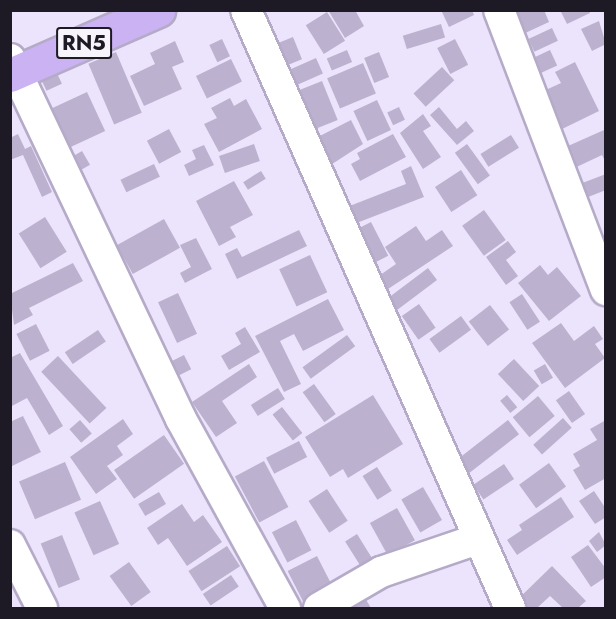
<!DOCTYPE html>
<html>
<head>
<meta charset="utf-8">
<style>
	body { margin:0 }
	#map { position:relative; width:616px; height:619px; overflow:hidden; background:#ece4fc; font-family:Jost,sans-serif }
	div>[style] { position:absolute }
	.building>* { inset:0; background:#bcb2cf; transform-origin:0 0 }
	.roads { filter:drop-shadow(2px 0 #b5abc8) drop-shadow(-2px 0 #b5abc8) drop-shadow(0 2px #b5abc8) drop-shadow(0 -2px #b5abc8) }
	.minor>* { height:30px; margin:-15px; padding:0 15px; transform-origin:15px; border-radius:15px; background:#fff }
	.highway>* { height:33px; margin:-16.5px; padding:0 16.5px; transform-origin:16.5px; border-radius:16.5px; background:#cab2f3 }
	span { translate:-50% -50%; white-space:nowrap; text-align:center; line-height:1.15; -webkit-text-stroke:6px #f7f5fb; paint-order:stroke }
	.shield-label span { padding:2px 4px; background:#f7f5fb; border:2px solid; border-radius:4px; -webkit-text-stroke-width:0 }
	.shield-label { font-size:21px; color:#1e1a25; font-weight:700 }
	.frame { position:absolute; inset:0; border:12px solid #1e1a25; pointer-events:none }
</style>
</head>
<body>
<div id="map">
	<div class="building">
		<i style="clip-path:polygon(328px 10px,355px 10px,364px 26px,345px 38px)"></i>
		<i style="clip-path:polygon(441px 10px,472px 10px,474px 15px,449px 27px)"></i>
		<i style="clip-path:polygon(510px 10px,544px 10px,549px 22px,521px 35px)"></i>
		<i style="clip-path:polygon(560px 10px,589px 10px,590px 13px,567px 24px)"></i>
		<i style="left:327px;top:12px;width:34px;height:25px;rotate:58deg"></i>
		<i style="clip-path:polygon(599px 21px,606px 44px,592px 51px,581px 29px)"></i>
		<i style="left:441px;top:24px;width:14px;height:40px;rotate:73deg"></i>
		<i style="left:552px;top:28px;width:14px;height:26px;rotate:65deg"></i>
		<i style="left:293px;top:37px;width:24px;height:18px;rotate:68deg"></i>
		<i style="left:222px;top:39px;width:19px;height:14px;rotate:65deg"></i>
		<i style="left:455px;top:39px;width:29px;height:20px;rotate:63deg"></i>
		<i style="clip-path:polygon(175px 41px,184px 62px,172px 67px,182px 89px,144px 106px,130px 76px,155px 64px,150px 53px)"></i>
		<i style="left:347px;top:50px;width:13px;height:22px;rotate:67deg"></i>
		<i style="left:550px;top:50px;width:17px;height:27px;rotate:65deg"></i>
		<i style="left:116px;top:52px;width:66px;height:30px;rotate:67deg"></i>
		<i style="left:379px;top:52px;width:27px;height:16px;rotate:68deg"></i>
		<i style="left:316px;top:58px;width:17px;height:29px;rotate:66deg"></i>
		<i style="left:231px;top:59px;width:25px;height:39px;rotate:64deg"></i>
		<i style="clip-path:polygon(575px 62px,599px 111px,556px 132px,537px 94px,561px 83px,555px 72px)"></i>
		<i style="left:363px;top:63px;width:33px;height:39px;rotate:67deg"></i>
		<i style="left:442px;top:67px;width:18px;height:39px;rotate:47deg"></i>
		<i style="left:56px;top:71px;width:14px;height:17px;rotate:65deg"></i>
		<i style="left:322px;top:81px;width:42px;height:27px;rotate:68deg"></i>
		<i style="left:87px;top:92px;width:43px;height:44px;rotate:65deg"></i>
		<i style="clip-path:polygon(230px 98px,234px 106px,246px 99px,262px 129px,219px 152px,204px 124px,217px 118px,211px 108px)"></i>
		<i style="left:377px;top:100px;width:33px;height:26px;rotate:65deg"></i>
		<i style="left:399px;top:107px;width:14px;height:13px;rotate:65deg"></i>
		<i style="clip-path:polygon(439px 107px,457px 129px,466px 121px,474px 131px,457px 145px,430px 115px)"></i>
		<i style="clip-path:polygon(423px 114px,431px 126px,423px 131px,441px 157px,423px 169px,400px 133px)"></i>
		<i style="clip-path:polygon(351px 120px,363px 144px,326px 168px,312px 140px)"></i>
		<i style="left:169px;top:129px;width:26px;height:25px;rotate:62deg"></i>
		<i style="clip-path:polygon(604px 130px,606px 163px,602px 155px,568px 171px,559px 150px)"></i>
		<i style="clip-path:polygon(18px 134px,25px 149px,31px 146px,52px 192px,42px 197px,23px 155px,10px 160px,10px 138px)"></i>
		<i style="clip-path:polygon(393px 134px,406px 157px,360px 181px,351px 164px,360px 159px,357px 153px)"></i>
		<i style="left:511px;top:135px;width:15px;height:36px;rotate:58deg"></i>
		<i style="left:254px;top:144px;width:18px;height:37px;rotate:71deg"></i>
		<i style="left:467px;top:144px;width:39px;height:15px;rotate:54deg"></i>
		<i style="clip-path:polygon(204px 145px,214px 165px,189px 176px,184px 165px,196px 159px,192px 150px)"></i>
		<i style="left:82px;top:151px;width:16px;height:14px;rotate:60deg"></i>
		<i style="left:154px;top:164px;width:14px;height:37px;rotate:65deg"></i>
		<i style="clip-path:polygon(411px 166px,424px 197px,354px 224px,347px 207px,406px 184px,401px 171px)"></i>
		<i style="left:461px;top:170px;width:30px;height:31px;rotate:57deg"></i>
		<i style="left:261px;top:171px;width:9px;height:21px;rotate:58deg"></i>
		<i style="clip-path:polygon(606px 174px,606px 190px,583px 199px,577px 185px)"></i>
		<i style="clip-path:polygon(234px 181px,253px 215px,230px 227px,236px 237px,219px 246px,196px 201px)"></i>
		<i style="left:484px;top:210px;width:37px;height:27px;rotate:54deg"></i>
		<i style="left:45px;top:217px;width:41px;height:31px;rotate:58deg"></i>
		<i style="left:164px;top:219px;width:33px;height:54px;rotate:61deg"></i>
		<i style="left:371px;top:222px;width:38px;height:16px;rotate:63deg"></i>
		<i style="clip-path:polygon(416px 226px,426px 241px,442px 230px,453px 246px,382px 293px,373px 280px,396px 264px,385px 247px)"></i>
		<i style="clip-path:polygon(299px 230px,307px 246px,237px 279px,225px 254px,237px 248px,242px 257px)"></i>
		<i style="clip-path:polygon(196px 238px,212px 269px,185px 283px,180px 273px,191px 267px,180px 245px)"></i>
		<i style="clip-path:polygon(508px 241px,516px 252px,506px 260px,518px 276px,506px 285px,486px 257px)"></i>
		<i style="left:310px;top:255px;width:41px;height:34px;rotate:65deg"></i>
		<i style="clip-path:polygon(73px 263px,83px 281px,29px 308px,33px 315px,14px 325px,10px 294px)"></i>
		<i style="clip-path:polygon(540px 265px,548px 275px,557px 267px,581px 296px,549px 321px,518px 283px)"></i>
		<i style="left:428px;top:268px;width:15px;height:50px;rotate:53deg"></i>
		<i style="left:178px;top:293px;width:45px;height:22px;rotate:65deg"></i>
		<i style="left:522px;top:294px;width:33px;height:15px;rotate:57deg"></i>
		<i style="clip-path:polygon(328px 299px,344px 330px,303px 351px,294px 334px,280px 341px,301px 384px,284px 392px,255px 336px)"></i>
		<i style="left:419px;top:304px;width:29px;height:21px;rotate:55deg"></i>
		<i style="left:490px;top:305px;width:31px;height:27px;rotate:52deg"></i>
		<i style="left:461px;top:316px;width:17px;height:39px;rotate:54deg"></i>
		<i style="clip-path:polygon(561px 323px,574px 341px,594px 326px,603px 339px,595px 344px,605px 358px,565px 388px,532px 343px)"></i>
		<i style="left:36px;top:324px;width:30px;height:22px;rotate:63deg"></i>
		<i style="clip-path:polygon(245px 327px,260px 352px,229px 370px,221px 356px,241px 344px,235px 333px)"></i>
		<i style="left:98px;top:330px;width:14px;height:40px;rotate:56deg"></i>
		<i style="left:347px;top:335px;width:14px;height:55px;rotate:54deg"></i>
		<i style="clip-path:polygon(20px 353px,63px 426px,49px 435px,27px 398px,10px 407px,10px 358px)"></i>
		<i style="left:184px;top:355px;width:16px;height:14px;rotate:63deg"></i>
		<i style="left:58px;top:356px;width:71px;height:23px;rotate:47deg"></i>
		<i style="left:514px;top:359px;width:37px;height:22px;rotate:47deg"></i>
		<i style="clip-path:polygon(249px 364px,257px 377px,222px 401px,237px 423px,216px 437px,192px 402px)"></i>
		<i style="left:545px;top:364px;width:16px;height:13px;rotate:60deg"></i>
		<i style="left:314px;top:384px;width:37px;height:14px;rotate:54deg"></i>
		<i style="left:278px;top:388px;width:13px;height:32px;rotate:58deg"></i>
		<i style="left:569px;top:391px;width:28px;height:16px;rotate:55deg"></i>
		<i style="clip-path:polygon(373px 395px,403px 444px,348px 478px,343px 469px,330px 477px,305px 437px)"></i>
		<i style="left:507px;top:395px;width:16px;height:9px;rotate:50deg"></i>
		<i style="left:538px;top:396px;width:26px;height:33px;rotate:50deg"></i>
		<i style="left:282px;top:407px;width:33px;height:12px;rotate:52deg"></i>
		<i style="clip-path:polygon(23px 416px,41px 452px,10px 467px,10px 422px)"></i>
		<i style="left:563px;top:418px;width:13px;height:40px;rotate:48deg"></i>
		<i style="clip-path:polygon(123px 419px,133px 434px,117px 446px,123px 455px,107px 466px,117px 479px,96px 494px,70px 457px)"></i>
		<i style="left:80px;top:420px;width:18px;height:14px;rotate:49deg"></i>
		<i style="left:508px;top:420px;width:18px;height:68px;rotate:52deg"></i>
		<i style="clip-path:polygon(606px 420px,606px 478px,585px 490px,573px 470px,580px 466px,573px 454px,597px 440px,590px 429px)"></i>
		<i style="left:164px;top:435px;width:35px;height:61px;rotate:55deg"></i>
		<i style="left:299px;top:441px;width:18px;height:37px;rotate:63deg"></i>
		<i style="left:264px;top:461px;width:52px;height:33px;rotate:62deg"></i>
		<i style="left:65px;top:462px;width:41px;height:50px;rotate:67deg"></i>
		<i style="left:549px;top:463px;width:29px;height:37px;rotate:54deg"></i>
		<i style="left:504px;top:464px;width:18px;height:37px;rotate:56deg"></i>
		<i style="left:377px;top:467px;width:28px;height:17px;rotate:58deg"></i>
		<i style="left:423px;top:487px;width:38px;height:25px;rotate:60deg"></i>
		<i style="left:327px;top:489px;width:38px;height:22px;rotate:57deg"></i>
		<i style="clip-path:polygon(594px 491px,606px 509px,606px 517px,595px 524px,579px 501px)"></i>
		<i style="left:159px;top:492px;width:14px;height:24px;rotate:60deg"></i>
		<i style="clip-path:polygon(561px 497px,574px 517px,517px 555px,507px 540px,522px 530px,519px 525px)"></i>
		<i style="left:100px;top:501px;width:47px;height:28px;rotate:66deg"></i>
		<i style="clip-path:polygon(182px 504px,194px 522px,203px 515px,222px 542px,187px 566px,168px 538px,158px 545px,147px 528px)"></i>
		<i style="left:397px;top:508px;width:37px;height:31px;rotate:61deg"></i>
		<i style="left:296px;top:520px;width:34px;height:27px;rotate:63deg"></i>
		<i style="clip-path:polygon(599px 532px,606px 545px,597px 552px,589px 541px)"></i>
		<i style="left:357px;top:534px;width:32px;height:14px;rotate:58deg"></i>
		<i style="left:62px;top:535px;width:48px;height:23px;rotate:68deg"></i>
		<i style="clip-path:polygon(588px 545px,606px 569px,606px 577px,591px 587px,571px 557px)"></i>
		<i style="left:227px;top:546px;width:24px;height:46px;rotate:57deg"></i>
		<i style="left:317px;top:556px;width:42px;height:33px;rotate:63deg"></i>
		<i style="left:129px;top:562px;width:37px;height:24px;rotate:54deg"></i>
		<i style="clip-path:polygon(552px 566px,586px 601px,578px 608px,563px 608px,550px 596px,537px 608px,522px 608px,515px 602px)"></i>
		<i style="left:231px;top:575px;width:14px;height:34px;rotate:56deg"></i>
		<i style="clip-path:polygon(362px 593px,371px 608px,334px 608px)"></i>
	</div>
	<div class="roads">
		<div class="minor">
			<i style="left:246px;top:10px;width:654px;rotate:66.18deg"></i>
			<i style="left:499px;top:10px;width:300px;rotate:69.1deg"></i>
			<i style="left:10px;top:59px;width:399px;rotate:64.6deg"></i>
			<i style="left:181px;top:419px;width:216px;rotate:61.2deg"></i>
			<i style="left:10px;top:545px;width:71px;rotate:63.1deg"></i>
			<i style="left:319px;top:608px;width:72px;rotate:-30.1deg"></i>
			<i style="left:381px;top:572px;width:102px;rotate:-18.8deg"></i>
		</div>
		<div class="highway">
			<i style="left:10px;top:75px;width:162px;rotate:-23.7deg"></i>
		</div>
	</div>
	<div class="shield-label">
		<span style="left:84px;top:43px">RN5</span>
	</div>
	<div class="frame"></div>
</div>
</body>
</html>
